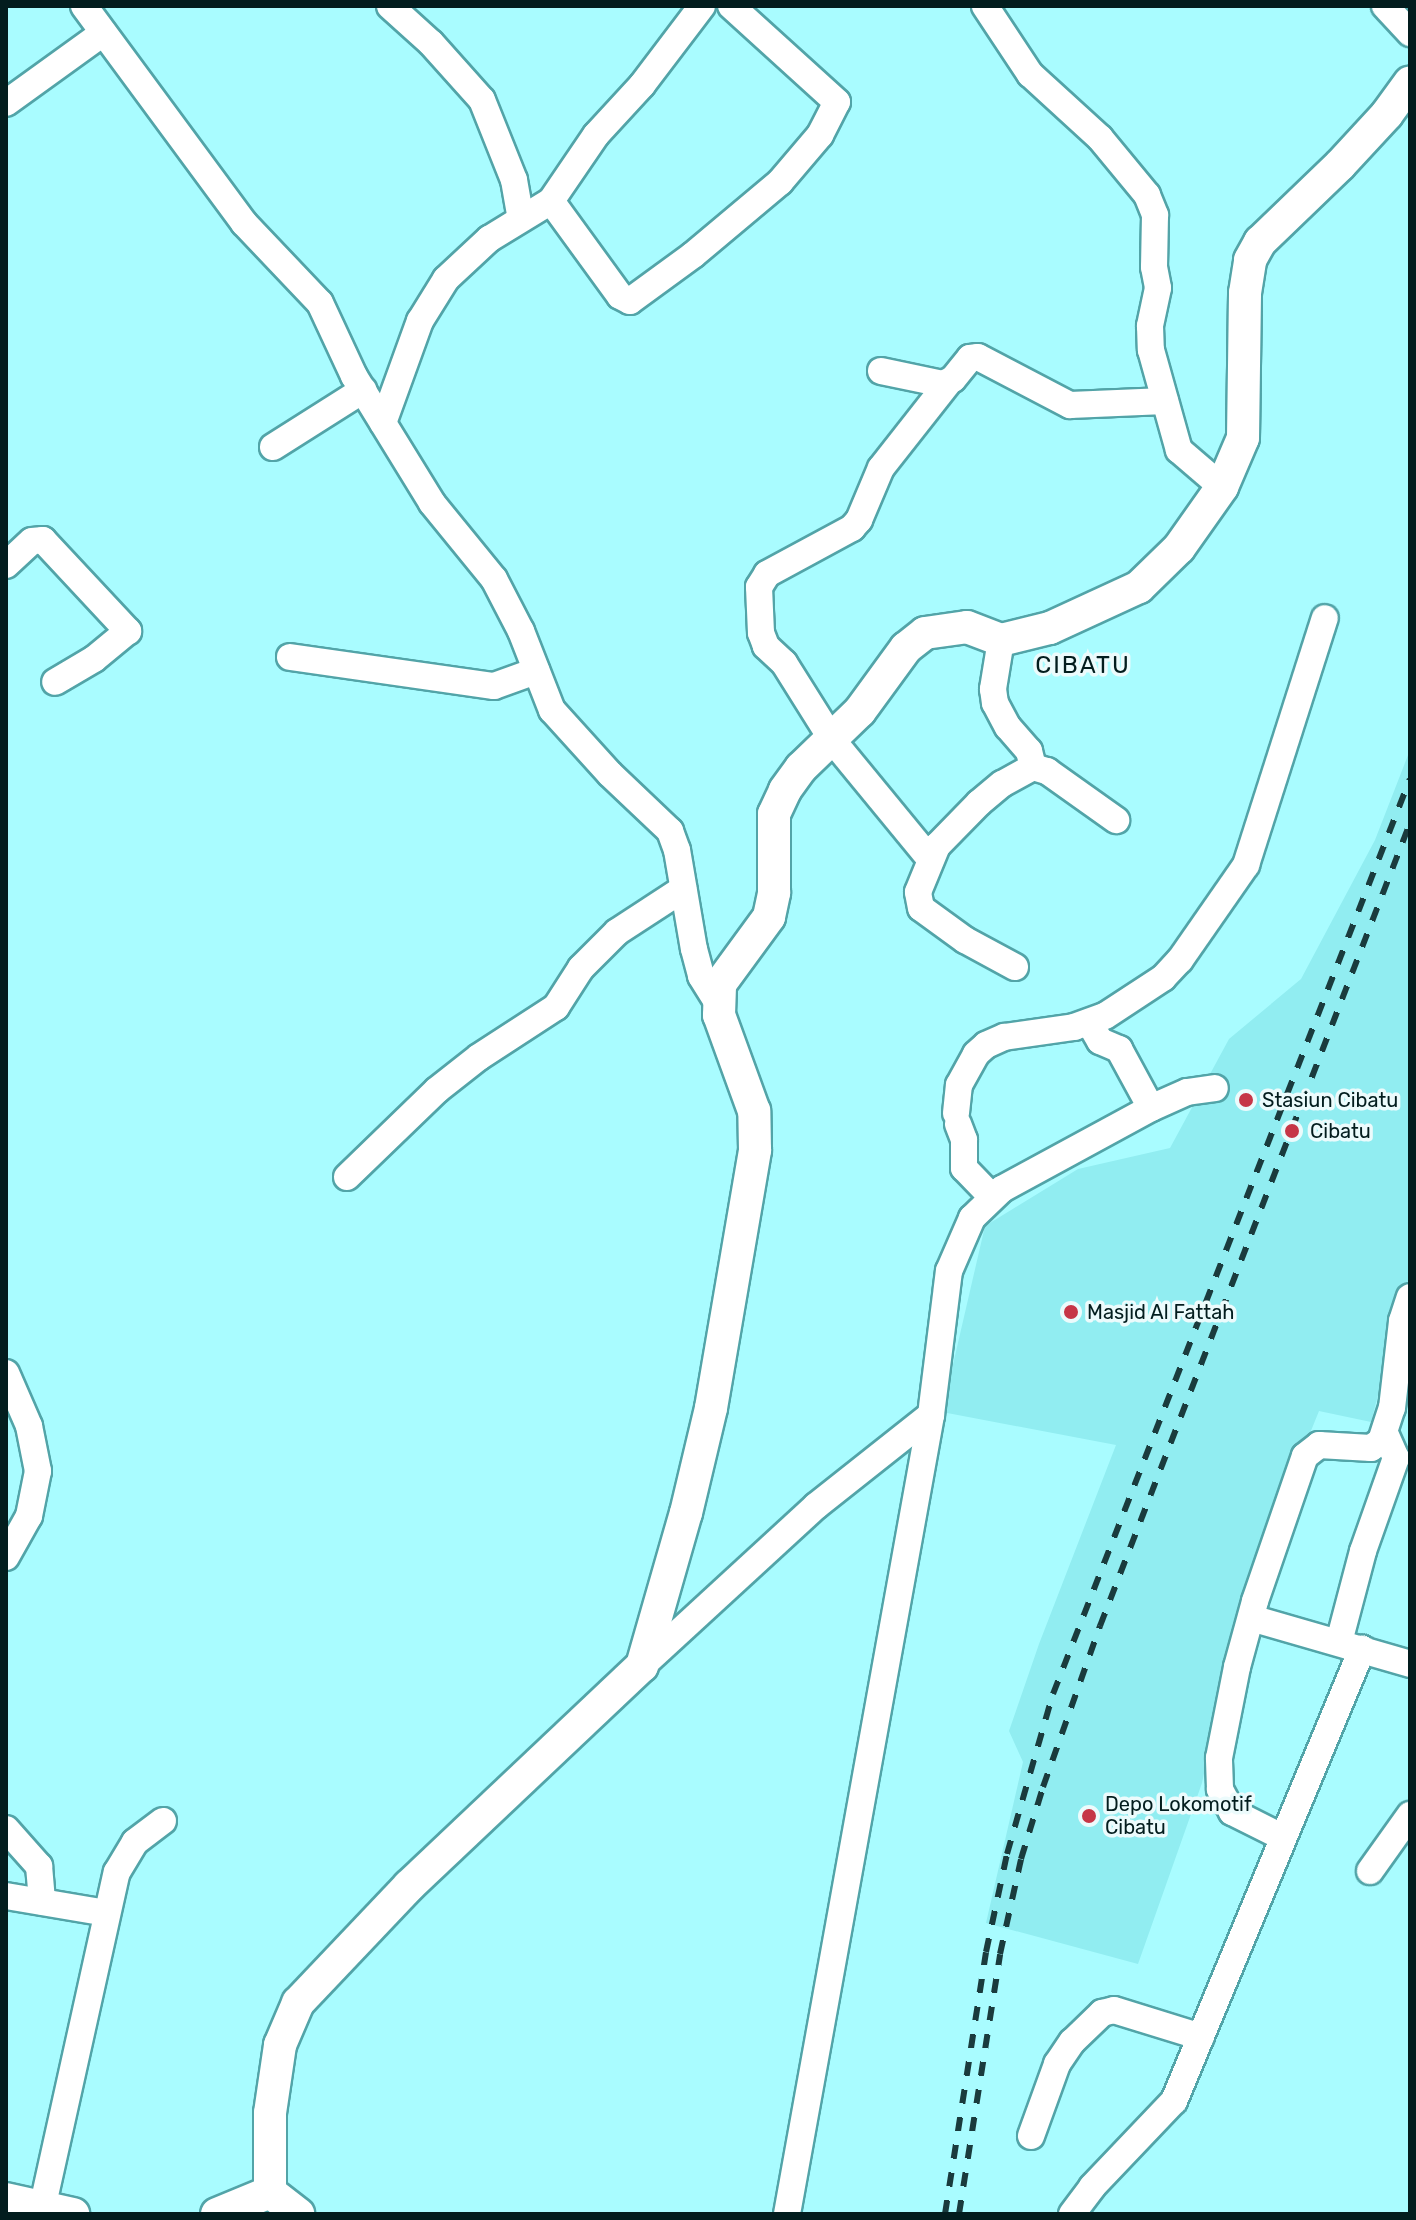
<!DOCTYPE html>
<html>
<head>
<meta charset="utf-8">
<style>
	body { margin:0 }
	#map { position:relative; width:1416px; height:2220px; overflow:hidden; background:#a9fcff; font-family:Rubik,sans-serif }
	div>[style] { position:absolute }
	.built>* { inset:0; background:#91edf1 }
	.roads { filter:drop-shadow(2px 0 #52a4a8) drop-shadow(-2px 0 #52a4a8) drop-shadow(0 2px #52a4a8) drop-shadow(0 -2px #52a4a8) }
	.minor>* { height:26px; margin:-13px; padding:0 13px; transform-origin:13px; border-radius:13px; background:#fff }
	.major>* { height:32px; margin:-16px; padding:0 16px; transform-origin:16px; border-radius:16px; background:#fff }
	.rail>* { height:6px; margin-top:-3px; transform-origin:0; background:repeating-linear-gradient(90deg,#1a3b3d 0 14px,transparent 0 28px) }
	.dots>* { width:22px; height:22px; translate:-50% -50%; box-sizing:border-box; border:4px solid #ecfbfc; border-radius:50% }
	span { translate:-50% -50%; white-space:nowrap; text-align:center; line-height:1.15; -webkit-text-stroke:7px #ecfbfc; paint-order:stroke }
	.poi-label { font-size:20px; color:#031d1e }
	.left { translate:0 -50%; text-align:left }
	.quarter-label { font-size:24px; color:#031d1e; letter-spacing:2px }
	.frame { position:absolute; inset:0; border:8px solid #031d1e; pointer-events:none }
</style>
</head>
<body>
<div id="map">
	<div class="built">
		<i style="clip-path:polygon(1410px 750px,1410px 1273px,1371px 1422px,1319px 1411px,1237px 1614px,1202px 1783px,1138px 1964px,986px 1923px,1023px 1762px,1009px 1731px,1039px 1644px,1116px 1445px,942px 1412px,985px 1226px,1078px 1169px,1170px 1148px,1229px 1039px,1301px 979px,1375px 840px)"></i>
	</div>
	<div class="roads">
		<div class="minor">
			<i style="left:84px;top:6px;width:270px;rotate:53.6deg"></i>
			<i style="left:244px;top:223px;width:110px;rotate:46.5deg"></i>
			<i style="left:320px;top:303px;width:81px;rotate:65deg"></i>
			<i style="left:354px;top:376px;width:149px;rotate:58.4deg"></i>
			<i style="left:432px;top:503px;width:98px;rotate:50.8deg"></i>
			<i style="left:494px;top:579px;width:59px;rotate:62.6deg"></i>
			<i style="left:521px;top:631px;width:85px;rotate:68.6deg"></i>
			<i style="left:552px;top:710px;width:86px;rotate:47.8deg"></i>
			<i style="left:610px;top:774px;width:83px;rotate:43.5deg"></i>
			<i style="left:670px;top:831px;width:20px;rotate:70deg"></i>
			<i style="left:677px;top:850px;width:100px;rotate:80.3deg"></i>
			<i style="left:694px;top:949px;width:28px;rotate:75deg"></i>
			<i style="left:701px;top:976px;width:31px;rotate:58deg"></i>
			<i style="left:390px;top:6px;width:55px;rotate:42.1deg"></i>
			<i style="left:431px;top:43px;width:76px;rotate:48.2deg"></i>
			<i style="left:482px;top:100px;width:86px;rotate:68.2deg"></i>
			<i style="left:514px;top:180px;width:39px;rotate:80deg"></i>
			<i style="left:985px;top:6px;width:82px;rotate:56.5deg"></i>
			<i style="left:1030px;top:74px;width:95px;rotate:42.4deg"></i>
			<i style="left:1100px;top:138px;width:74px;rotate:50.5deg"></i>
			<i style="left:1147px;top:195px;width:22px;rotate:68deg"></i>
			<i style="left:1155px;top:215px;width:52px;rotate:91.1deg"></i>
			<i style="left:1154px;top:267px;width:21px;rotate:79deg"></i>
			<i style="left:1158px;top:288px;width:39px;rotate:102deg"></i>
			<i style="left:1150px;top:326px;width:24px;rotate:88deg"></i>
			<i style="left:1151px;top:350px;width:104px;rotate:74.4deg"></i>
			<i style="left:1179px;top:450px;width:57px;rotate:40.7deg"></i>
			<i style="left:1385px;top:6px;width:37px;rotate:47deg"></i>
			<i style="left:6px;top:103px;width:120px;rotate:-35.8deg"></i>
			<i style="left:551px;top:201px;width:117px;rotate:54deg"></i>
			<i style="left:620px;top:296px;width:11px;rotate:27deg"></i>
			<i style="left:630px;top:301px;width:78px;rotate:-36.1deg"></i>
			<i style="left:693px;top:255px;width:114px;rotate:-40deg"></i>
			<i style="left:780px;top:182px;width:62px;rotate:-49.6deg"></i>
			<i style="left:820px;top:135px;width:37px;rotate:-63deg"></i>
			<i style="left:837px;top:102px;width:143px;rotate:-137.8deg"></i>
			<i style="left:881px;top:371px;width:63px;rotate:11.8deg"></i>
			<i style="left:943px;top:384px;width:11px;rotate:-27deg"></i>
			<i style="left:953px;top:379px;width:27px;rotate:-51deg"></i>
			<i style="left:970px;top:358px;width:8px;rotate:-7deg"></i>
			<i style="left:978px;top:357px;width:104px;rotate:27.6deg"></i>
			<i style="left:1070px;top:405px;width:95px;rotate:-2.4deg"></i>
			<i style="left:383px;top:423px;width:109px;rotate:-70.1deg"></i>
			<i style="left:420px;top:321px;width:49px;rotate:-58.2deg"></i>
			<i style="left:446px;top:279px;width:59px;rotate:-42.9deg"></i>
			<i style="left:489px;top:239px;width:73px;rotate:-31.5deg"></i>
			<i style="left:551px;top:201px;width:80px;rotate:-55.7deg"></i>
			<i style="left:596px;top:135px;width:68px;rotate:-47.4deg"></i>
			<i style="left:642px;top:85px;width:99px;rotate:-52.8deg"></i>
			<i style="left:273px;top:447px;width:107px;rotate:-32.3deg"></i>
			<i style="left:6px;top:565px;width:35px;rotate:-43deg"></i>
			<i style="left:32px;top:541px;width:11px;rotate:-5deg"></i>
			<i style="left:43px;top:540px;width:125px;rotate:47deg"></i>
			<i style="left:128px;top:631px;width:44px;rotate:140.5deg"></i>
			<i style="left:94px;top:659px;width:45px;rotate:149.5deg"></i>
			<i style="left:1001px;top:640px;width:50px;rotate:99.3deg"></i>
			<i style="left:993px;top:689px;width:14px;rotate:82deg"></i>
			<i style="left:995px;top:703px;width:27px;rotate:62deg"></i>
			<i style="left:1008px;top:727px;width:32px;rotate:49deg"></i>
			<i style="left:1029px;top:751px;width:16px;rotate:76deg"></i>
			<i style="left:290px;top:657px;width:206px;rotate:8.1deg"></i>
			<i style="left:494px;top:686px;width:45px;rotate:-19.7deg"></i>
			<i style="left:930px;top:859px;width:153px;rotate:-129.4deg"></i>
			<i style="left:833px;top:741px;width:92px;rotate:-122.1deg"></i>
			<i style="left:784px;top:663px;width:25px;rotate:-137deg"></i>
			<i style="left:766px;top:646px;width:14px;rotate:-111deg"></i>
			<i style="left:761px;top:633px;width:46px;rotate:-92.5deg"></i>
			<i style="left:759px;top:587px;width:15px;rotate:-58deg"></i>
			<i style="left:767px;top:574px;width:97px;rotate:-28.4deg"></i>
			<i style="left:852px;top:528px;width:11px;rotate:-49deg"></i>
			<i style="left:859px;top:520px;width:56px;rotate:-67.1deg"></i>
			<i style="left:881px;top:468px;width:108px;rotate:-51.8deg"></i>
			<i style="left:1015px;top:967px;width:57px;rotate:-151.6deg"></i>
			<i style="left:965px;top:940px;width:54px;rotate:-144deg"></i>
			<i style="left:921px;top:908px;width:16px;rotate:-101deg"></i>
			<i style="left:918px;top:892px;width:50px;rotate:-67.6deg"></i>
			<i style="left:937px;top:846px;width:60px;rotate:-45.7deg"></i>
			<i style="left:979px;top:803px;width:30px;rotate:-40deg"></i>
			<i style="left:1002px;top:784px;width:35px;rotate:-29deg"></i>
			<i style="left:1033px;top:767px;width:15px;rotate:16deg"></i>
			<i style="left:1047px;top:771px;width:85px;rotate:35.4deg"></i>
			<i style="left:1089px;top:1022px;width:22px;rotate:60deg"></i>
			<i style="left:1100px;top:1041px;width:21px;rotate:23deg"></i>
			<i style="left:1119px;top:1049px;width:67px;rotate:61.5deg"></i>
			<i style="left:956px;top:1113px;width:28px;rotate:-84deg"></i>
			<i style="left:959px;top:1085px;width:35px;rotate:-61deg"></i>
			<i style="left:976px;top:1054px;width:13px;rotate:-42deg"></i>
			<i style="left:986px;top:1045px;width:20px;rotate:-24deg"></i>
			<i style="left:1004px;top:1037px;width:71px;rotate:-8.1deg"></i>
			<i style="left:1074px;top:1027px;width:33px;rotate:-20deg"></i>
			<i style="left:1105px;top:1016px;width:69px;rotate:-33.2deg"></i>
			<i style="left:1163px;top:978px;width:25px;rotate:-47deg"></i>
			<i style="left:1180px;top:960px;width:116px;rotate:-55.2deg"></i>
			<i style="left:1246px;top:865px;width:259px;rotate:-72.3deg"></i>
			<i style="left:958px;top:1124px;width:17px;rotate:69deg"></i>
			<i style="left:964px;top:1140px;width:28px;rotate:90deg"></i>
			<i style="left:964px;top:1168px;width:40px;rotate:46deg"></i>
			<i style="left:347px;top:1177px;width:125px;rotate:-44deg"></i>
			<i style="left:437px;top:1090px;width:53px;rotate:-38.2deg"></i>
			<i style="left:479px;top:1057px;width:92px;rotate:-33deg"></i>
			<i style="left:556px;top:1007px;width:46px;rotate:-57.3deg"></i>
			<i style="left:581px;top:968px;width:51px;rotate:-45deg"></i>
			<i style="left:617px;top:932px;width:79px;rotate:-33.1deg"></i>
			<i style="left:6px;top:1373px;width:58px;rotate:66.5deg"></i>
			<i style="left:29px;top:1426px;width:46px;rotate:78.7deg"></i>
			<i style="left:38px;top:1471px;width:46px;rotate:101.3deg"></i>
			<i style="left:29px;top:1516px;width:47px;rotate:119.3deg"></i>
			<i style="left:1251px;top:1618px;width:166px;rotate:16.1deg"></i>
			<i style="left:1339px;top:1642px;width:94px;rotate:-75.2deg"></i>
			<i style="left:1363px;top:1551px;width:99px;rotate:-70.5deg"></i>
			<i style="left:1396px;top:1458px;width:27px;rotate:-114deg"></i>
			<i style="left:642px;top:1666px;width:236px;rotate:-42.6deg"></i>
			<i style="left:816px;top:1506px;width:147px;rotate:-38.4deg"></i>
			<i style="left:6px;top:1829px;width:50px;rotate:48.3deg"></i>
			<i style="left:39px;top:1866px;width:36px;rotate:85deg"></i>
			<i style="left:1282px;top:1837px;width:56px;rotate:-153.4deg"></i>
			<i style="left:1232px;top:1812px;width:26px;rotate:-118deg"></i>
			<i style="left:1220px;top:1789px;width:31px;rotate:-92deg"></i>
			<i style="left:1219px;top:1758px;width:93px;rotate:-78.8deg"></i>
			<i style="left:1237px;top:1667px;width:68px;rotate:-74.7deg"></i>
			<i style="left:1255px;top:1601px;width:153px;rotate:-71deg"></i>
			<i style="left:1305px;top:1456px;width:18px;rotate:-38deg"></i>
			<i style="left:1319px;top:1445px;width:52px;rotate:3.3deg"></i>
			<i style="left:1371px;top:1448px;width:12px;rotate:-35deg"></i>
			<i style="left:1381px;top:1441px;width:35px;rotate:-72deg"></i>
			<i style="left:1392px;top:1408px;width:88px;rotate:-83.4deg"></i>
			<i style="left:1402px;top:1321px;width:25px;rotate:-72deg"></i>
			<i style="left:1370px;top:1871px;width:69px;rotate:-54.5deg"></i>
			<i style="left:6px;top:1896px;width:102px;rotate:9.6deg"></i>
			<i style="left:1031px;top:2136px;width:77px;rotate:-70.1deg"></i>
			<i style="left:1057px;top:2064px;width:27px;rotate:-56deg"></i>
			<i style="left:1072px;top:2042px;width:42px;rotate:-44deg"></i>
			<i style="left:1102px;top:2013px;width:12px;rotate:-14deg"></i>
			<i style="left:1114px;top:2010px;width:91px;rotate:17.2deg"></i>
			<i style="left:42px;top:2209px;width:345px;rotate:-77.5deg"></i>
			<i style="left:117px;top:1872px;width:35px;rotate:-59deg"></i>
			<i style="left:135px;top:1842px;width:35px;rotate:-37deg"></i>
			<i style="left:787px;top:2214px;width:812px;rotate:-79.78deg"></i>
			<i style="left:931px;top:1415px;width:145px;rotate:-82.9deg"></i>
			<i style="left:949px;top:1271px;width:58px;rotate:-66.5deg"></i>
			<i style="left:972px;top:1218px;width:42px;rotate:-44deg"></i>
			<i style="left:1002px;top:1189px;width:170px;rotate:-28.5deg"></i>
			<i style="left:1151px;top:1108px;width:39px;rotate:-24deg"></i>
			<i style="left:1187px;top:1092px;width:28px;rotate:-8deg"></i>
			<i style="left:1072px;top:2214px;width:34px;rotate:-53deg"></i>
			<i style="left:1092px;top:2187px;width:119px;rotate:-46.4deg"></i>
			<i style="left:1174px;top:2101px;width:490px;rotate:-67.4deg"></i>
		</div>
		<div class="major">
			<i style="left:270px;top:2192px;width:79px;rotate:-90deg"></i>
			<i style="left:270px;top:2113px;width:69px;rotate:-81.6deg"></i>
			<i style="left:280px;top:2045px;width:46px;rotate:-66.8deg"></i>
			<i style="left:298px;top:2003px;width:161px;rotate:-46.5deg"></i>
			<i style="left:409px;top:1886px;width:320px;rotate:-43.4deg"></i>
			<i style="left:642px;top:1666px;width:159px;rotate:-74deg"></i>
			<i style="left:686px;top:1513px;width:108px;rotate:-76.6deg"></i>
			<i style="left:711px;top:1408px;width:262px;rotate:-80.3deg"></i>
			<i style="left:755px;top:1150px;width:39px;rotate:-91deg"></i>
			<i style="left:754px;top:1111px;width:102px;rotate:-110deg"></i>
			<i style="left:719px;top:1015px;width:31px;rotate:-88deg"></i>
			<i style="left:720px;top:984px;width:83px;rotate:-53.8deg"></i>
			<i style="left:769px;top:917px;width:25px;rotate:-78deg"></i>
			<i style="left:774px;top:893px;width:79px;rotate:-90deg"></i>
			<i style="left:774px;top:814px;width:26px;rotate:-65deg"></i>
			<i style="left:785px;top:790px;width:27px;rotate:-54deg"></i>
			<i style="left:801px;top:768px;width:82px;rotate:-44deg"></i>
			<i style="left:860px;top:711px;width:78px;rotate:-53.9deg"></i>
			<i style="left:906px;top:648px;width:24px;rotate:-38deg"></i>
			<i style="left:925px;top:633px;width:42px;rotate:-8.1deg"></i>
			<i style="left:967px;top:627px;width:36px;rotate:21deg"></i>
			<i style="left:1001px;top:640px;width:50px;rotate:-13.8deg"></i>
			<i style="left:1050px;top:628px;width:98px;rotate:-24.7deg"></i>
			<i style="left:1139px;top:587px;width:56px;rotate:-44.3deg"></i>
			<i style="left:1179px;top:548px;width:75px;rotate:-54.8deg"></i>
			<i style="left:1222px;top:487px;width:53px;rotate:-66.8deg"></i>
			<i style="left:1243px;top:438px;width:145px;rotate:-89.2deg"></i>
			<i style="left:1245px;top:293px;width:33px;rotate:-81deg"></i>
			<i style="left:1250px;top:260px;width:21px;rotate:-61deg"></i>
			<i style="left:1260px;top:242px;width:111px;rotate:-43.9deg"></i>
			<i style="left:1340px;top:165px;width:69px;rotate:-47.3deg"></i>
			<i style="left:1387px;top:114px;width:39px;rotate:-54deg"></i>
			<i style="left:270px;top:2192px;width:36px;rotate:38deg"></i>
			<i style="left:6px;top:2199px;width:69px;rotate:12.6deg"></i>
			<i style="left:217px;top:2214px;width:57px;rotate:-22.5deg"></i>
		</div>
	</div>
	<div class="rail">
		<i style="left:945px;top:2214px;width:265px;rotate:-81.1deg"></i>
		<i style="left:986px;top:1952px;width:100px;rotate:-77.9deg"></i>
		<i style="left:1007px;top:1854px;width:166px;rotate:-74deg"></i>
		<i style="left:1053px;top:1694px;width:982px;rotate:-68.69deg"></i>
		<i style="left:959px;top:2214px;width:263px;rotate:-81deg"></i>
		<i style="left:1000px;top:1954px;width:97px;rotate:-77.5deg"></i>
		<i style="left:1021px;top:1859px;width:75px;rotate:-73deg"></i>
		<i style="left:1043px;top:1787px;width:171px;rotate:-70.5deg"></i>
		<i style="left:1100px;top:1626px;width:861px;rotate:-68.89deg"></i>
	</div>
	<div class="dots">
		<i style="left:1246px;top:1100px;background:#c63647"></i>
		<i style="left:1292px;top:1131px;background:#c63647"></i>
		<i style="left:1071px;top:1312px;background:#c63647"></i>
		<i style="left:1089px;top:1816px;background:#c63647"></i>
	</div>
	<div class="poi-label">
		<span class="left" style="left:1262px;top:1100px">Stasiun Cibatu</span>
		<span class="left" style="left:1310px;top:1131px">Cibatu</span>
		<span class="left" style="left:1087px;top:1312px">Masjid Al Fattah</span>
		<span class="left" style="left:1105px;top:1816px">Depo Lokomotif<br>Cibatu</span>
	</div>
	<div class="quarter-label">
		<span style="left:1083px;top:666px">CIBATU</span>
	</div>
	<div class="frame"></div>
</div>
</body>
</html>
